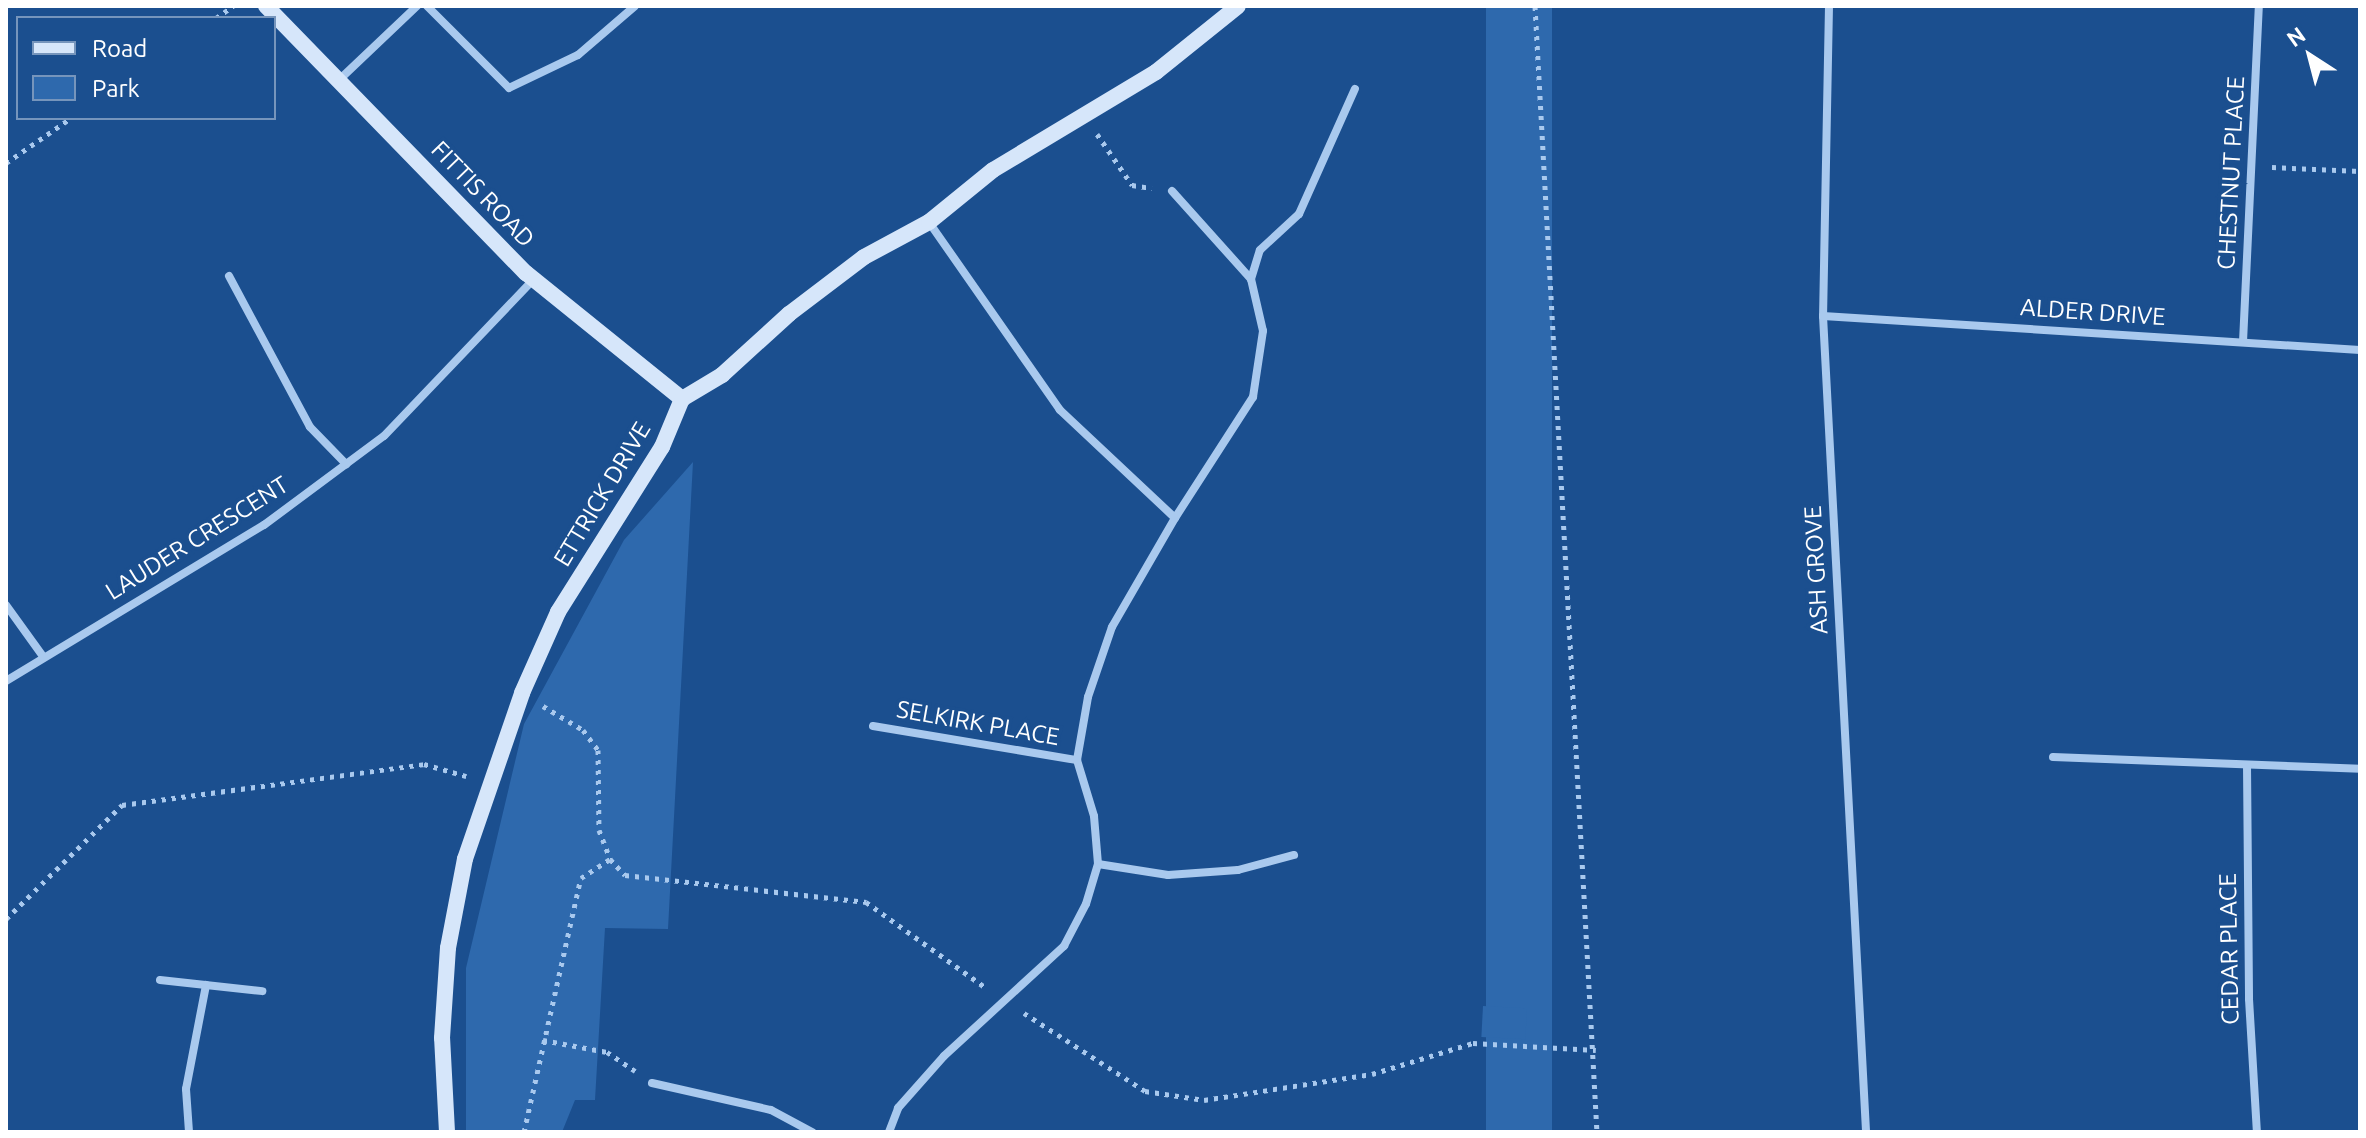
<!DOCTYPE html>
<html>
<head>
<meta charset="utf-8">
<style>
	body { margin:0 }
	#map { position:relative; width:2366px; height:1138px; overflow:hidden; background:#1b4f8f; font-family:Ubuntu,sans-serif }
	div>[style] { position:absolute }
	.green>* { inset:0; background:#2e69ad; transform-origin:0 0 }
	.path>* { height:5px; margin-top:-2.5px; transform-origin:0; background:repeating-linear-gradient(90deg,#a9c9ee 0 4px,transparent 0 10px) }
	.street>* { height:8px; margin:-4px; padding:0 4px; transform-origin:4px; border-radius:4px; background:#a9c9ee }
	.secondary>* { height:16px; margin:-8px; padding:0 8px; transform-origin:8px; border-radius:8px; background:#d6e6fa }
	span { translate:-50% -50%; white-space:nowrap; text-align:center; line-height:1.15; -webkit-text-stroke:7px #1b4f8f; paint-order:stroke }
	.street-label { font-size:24px; color:#fff }
	.frame { position:absolute; inset:0; border:8px solid #fff; pointer-events:none }
	.legend { position:absolute; left:16px; top:16px; width:260px; height:104px; box-sizing:border-box; background:#1b4f8f; border:2px solid #7695bc; margin:0; padding:10px 14px; list-style:none; font-size:24px; color:#fff }
	.legend li { display:flex; align-items:center; gap:16px; height:40px }
	.legend b { width:40px; border:2px solid #7695bc }
	.north { position:absolute; left:2270px; top:16px; width:80px; height:80px; -webkit-text-stroke:6px #1b4f8f; paint-order:stroke; rotate:324deg; font-size:22px; font-weight:700; line-height:32px; text-align:center; color:#fff }
	.north::after { content:''; display:block; margin:auto; width:28px; height:36px; background:#fff; clip-path:polygon(50% 0,100% 100%,50% 72%,0 100%) }
</style>
</head>
<body>
<div id="map">
	<div class="green">
		<i style="left:1486px;top:6px;width:66px;height:1127px"></i>
		<i style="clip-path:polygon(693px 462px,668px 929px,605px 928px,595px 1100px,575px 1100px,562px 1132px,466px 1132px,466px 968px,524px 724px,624px 540px)"></i>
		<i style="left:1483px;top:1006px;width:44px;height:31px;rotate:3deg"></i>
	</div>
	<div class="path">
		<i style="left:1535px;top:6px;width:1128px;rotate:86.85deg"></i>
		<i style="left:216px;top:18px;width:21px;rotate:-35deg"></i>
		<i style="left:1097px;top:134px;width:62px;rotate:55.5deg"></i>
		<i style="left:1132px;top:185px;width:20px;rotate:9deg"></i>
		<i style="left:6px;top:163px;width:79px;rotate:-34.7deg"></i>
		<i style="left:2272px;top:167px;width:88px;rotate:2.6deg"></i>
		<i style="left:543px;top:706px;width:47px;rotate:31deg"></i>
		<i style="left:583px;top:730px;width:25px;rotate:53deg"></i>
		<i style="left:598px;top:750px;width:80px;rotate:89.3deg"></i>
		<i style="left:599px;top:830px;width:31px;rotate:69deg"></i>
		<i style="left:610px;top:859px;width:22px;rotate:47deg"></i>
		<i style="left:625px;top:875px;width:243px;rotate:6.4deg"></i>
		<i style="left:866px;top:902px;width:148px;rotate:35.6deg"></i>
		<i style="left:6px;top:919px;width:163px;rotate:-44.5deg"></i>
		<i style="left:122px;top:805px;width:305px;rotate:-7.7deg"></i>
		<i style="left:424px;top:764px;width:44px;rotate:15.9deg"></i>
		<i style="left:1024px;top:1013px;width:144px;rotate:32.8deg"></i>
		<i style="left:1145px;top:1091px;width:60px;rotate:8.7deg"></i>
		<i style="left:1204px;top:1100px;width:170px;rotate:-8.8deg"></i>
		<i style="left:1372px;top:1074px;width:106px;rotate:-17.1deg"></i>
		<i style="left:1473px;top:1043px;width:123px;rotate:3.3deg"></i>
		<i style="left:543px;top:1040px;width:65px;rotate:10.6deg"></i>
		<i style="left:607px;top:1052px;width:34px;rotate:34deg"></i>
		<i style="left:524px;top:1132px;width:260px;rotate:-77.4deg"></i>
		<i style="left:581px;top:878px;width:35px;rotate:-33deg"></i>
	</div>
	<div class="street">
		<i style="left:427px;top:6px;width:116px;rotate:45deg"></i>
		<i style="left:509px;top:88px;width:76px;rotate:-25.6deg"></i>
		<i style="left:578px;top:55px;width:75px;rotate:-40.7deg"></i>
		<i style="left:1829px;top:6px;width:310px;rotate:91.1deg"></i>
		<i style="left:1823px;top:316px;width:817px;rotate:86.98deg"></i>
		<i style="left:339px;top:80px;width:108px;rotate:-43.5deg"></i>
		<i style="left:1172px;top:191px;width:118px;rotate:48.1deg"></i>
		<i style="left:1251px;top:279px;width:53px;rotate:77deg"></i>
		<i style="left:1263px;top:331px;width:67px;rotate:98.6deg"></i>
		<i style="left:1253px;top:397px;width:144px;rotate:122.8deg"></i>
		<i style="left:229px;top:276px;width:171px;rotate:61.8deg"></i>
		<i style="left:310px;top:427px;width:52px;rotate:45.8deg"></i>
		<i style="left:1251px;top:279px;width:30px;rotate:-73deg"></i>
		<i style="left:1260px;top:250px;width:53px;rotate:-42.7deg"></i>
		<i style="left:1299px;top:214px;width:137px;rotate:-65.9deg"></i>
		<i style="left:1823px;top:316px;width:538px;rotate:3.62deg"></i>
		<i style="left:2243px;top:342px;width:336px;rotate:-87.3deg"></i>
		<i style="left:6px;top:605px;width:62px;rotate:54.2deg"></i>
		<i style="left:6px;top:681px;width:301px;rotate:-31.2deg"></i>
		<i style="left:264px;top:525px;width:149px;rotate:-36.6deg"></i>
		<i style="left:384px;top:436px;width:216px;rotate:-46.3deg"></i>
		<i style="left:873px;top:726px;width:207px;rotate:9.5deg"></i>
		<i style="left:2053px;top:757px;width:307px;rotate:2.2deg"></i>
		<i style="left:2247px;top:765px;width:234px;rotate:89.5deg"></i>
		<i style="left:2249px;top:999px;width:133px;rotate:86.6deg"></i>
		<i style="left:1098px;top:864px;width:71px;rotate:8.9deg"></i>
		<i style="left:1168px;top:875px;width:70px;rotate:-4.1deg"></i>
		<i style="left:1238px;top:870px;width:58px;rotate:-15deg"></i>
		<i style="left:160px;top:980px;width:103px;rotate:6.2deg"></i>
		<i style="left:652px;top:1083px;width:122px;rotate:12.8deg"></i>
		<i style="left:771px;top:1110px;width:47px;rotate:28.2deg"></i>
		<i style="left:189px;top:1132px;width:43px;rotate:-94deg"></i>
		<i style="left:186px;top:1089px;width:106px;rotate:-79.1deg"></i>
		<i style="left:889px;top:1132px;width:26px;rotate:-69deg"></i>
		<i style="left:898px;top:1108px;width:69px;rotate:-48.5deg"></i>
		<i style="left:944px;top:1056px;width:163px;rotate:-42.5deg"></i>
		<i style="left:1064px;top:946px;width:47px;rotate:-62.4deg"></i>
		<i style="left:1086px;top:904px;width:42px;rotate:-73.3deg"></i>
		<i style="left:1098px;top:864px;width:48px;rotate:-94.8deg"></i>
		<i style="left:1094px;top:816px;width:59px;rotate:-106.9deg"></i>
		<i style="left:1077px;top:760px;width:64px;rotate:-80.1deg"></i>
		<i style="left:1088px;top:697px;width:74px;rotate:-71.1deg"></i>
		<i style="left:1112px;top:627px;width:126px;rotate:-60deg"></i>
		<i style="left:1175px;top:518px;width:158px;rotate:-136.8deg"></i>
		<i style="left:1060px;top:410px;width:229px;rotate:-124.9deg"></i>
	</div>
	<div class="secondary">
		<i style="left:266px;top:6px;width:373px;rotate:45.8deg"></i>
		<i style="left:526px;top:273px;width:201px;rotate:38.9deg"></i>
		<i style="left:447px;top:1132px;width:94px;rotate:-93deg"></i>
		<i style="left:442px;top:1038px;width:90px;rotate:-86.2deg"></i>
		<i style="left:448px;top:948px;width:91px;rotate:-79.2deg"></i>
		<i style="left:465px;top:859px;width:176px;rotate:-71deg"></i>
		<i style="left:522px;top:693px;width:89px;rotate:-66deg"></i>
		<i style="left:558px;top:612px;width:195px;rotate:-57.8deg"></i>
		<i style="left:662px;top:447px;width:52px;rotate:-67.4deg"></i>
		<i style="left:682px;top:399px;width:47px;rotate:-31deg"></i>
		<i style="left:722px;top:375px;width:91px;rotate:-42.3deg"></i>
		<i style="left:789px;top:314px;width:94px;rotate:-37.2deg"></i>
		<i style="left:864px;top:257px;width:74px;rotate:-28.3deg"></i>
		<i style="left:929px;top:222px;width:82px;rotate:-39.1deg"></i>
		<i style="left:993px;top:170px;width:190px;rotate:-31deg"></i>
		<i style="left:1156px;top:72px;width:105px;rotate:-38.8deg"></i>
	</div>
	<div class="street-label">
		<span style="left:2231px;top:173px;rotate:-87deg">CHESTNUT PLACE</span>
		<span style="left:483px;top:194px;rotate:46deg">FITTIS ROAD</span>
		<span style="left:2093px;top:312px;rotate:4deg">ALDER DRIVE</span>
		<span style="left:602px;top:494px;rotate:-59deg">ETTRICK DRIVE</span>
		<span style="left:197px;top:538px;rotate:-32deg">LAUDER CRESCENT</span>
		<span style="left:1816px;top:570px;rotate:-93deg">ASH GROVE</span>
		<span style="left:978px;top:723px;rotate:10deg">SELKIRK PLACE</span>
		<span style="left:2229px;top:949px;rotate:-91deg">CEDAR PLACE</span>
	</div>
	<div class="frame"></div>
	<ul class="legend">
	<li><b style="height:10px;background:#d6e6fa"></b>Road</li>
	<li><b style="height:22px;background:#2e69ad"></b>Park</li>
	</ul>
	<div class="north">N</div>
</div>
</body>
</html>
